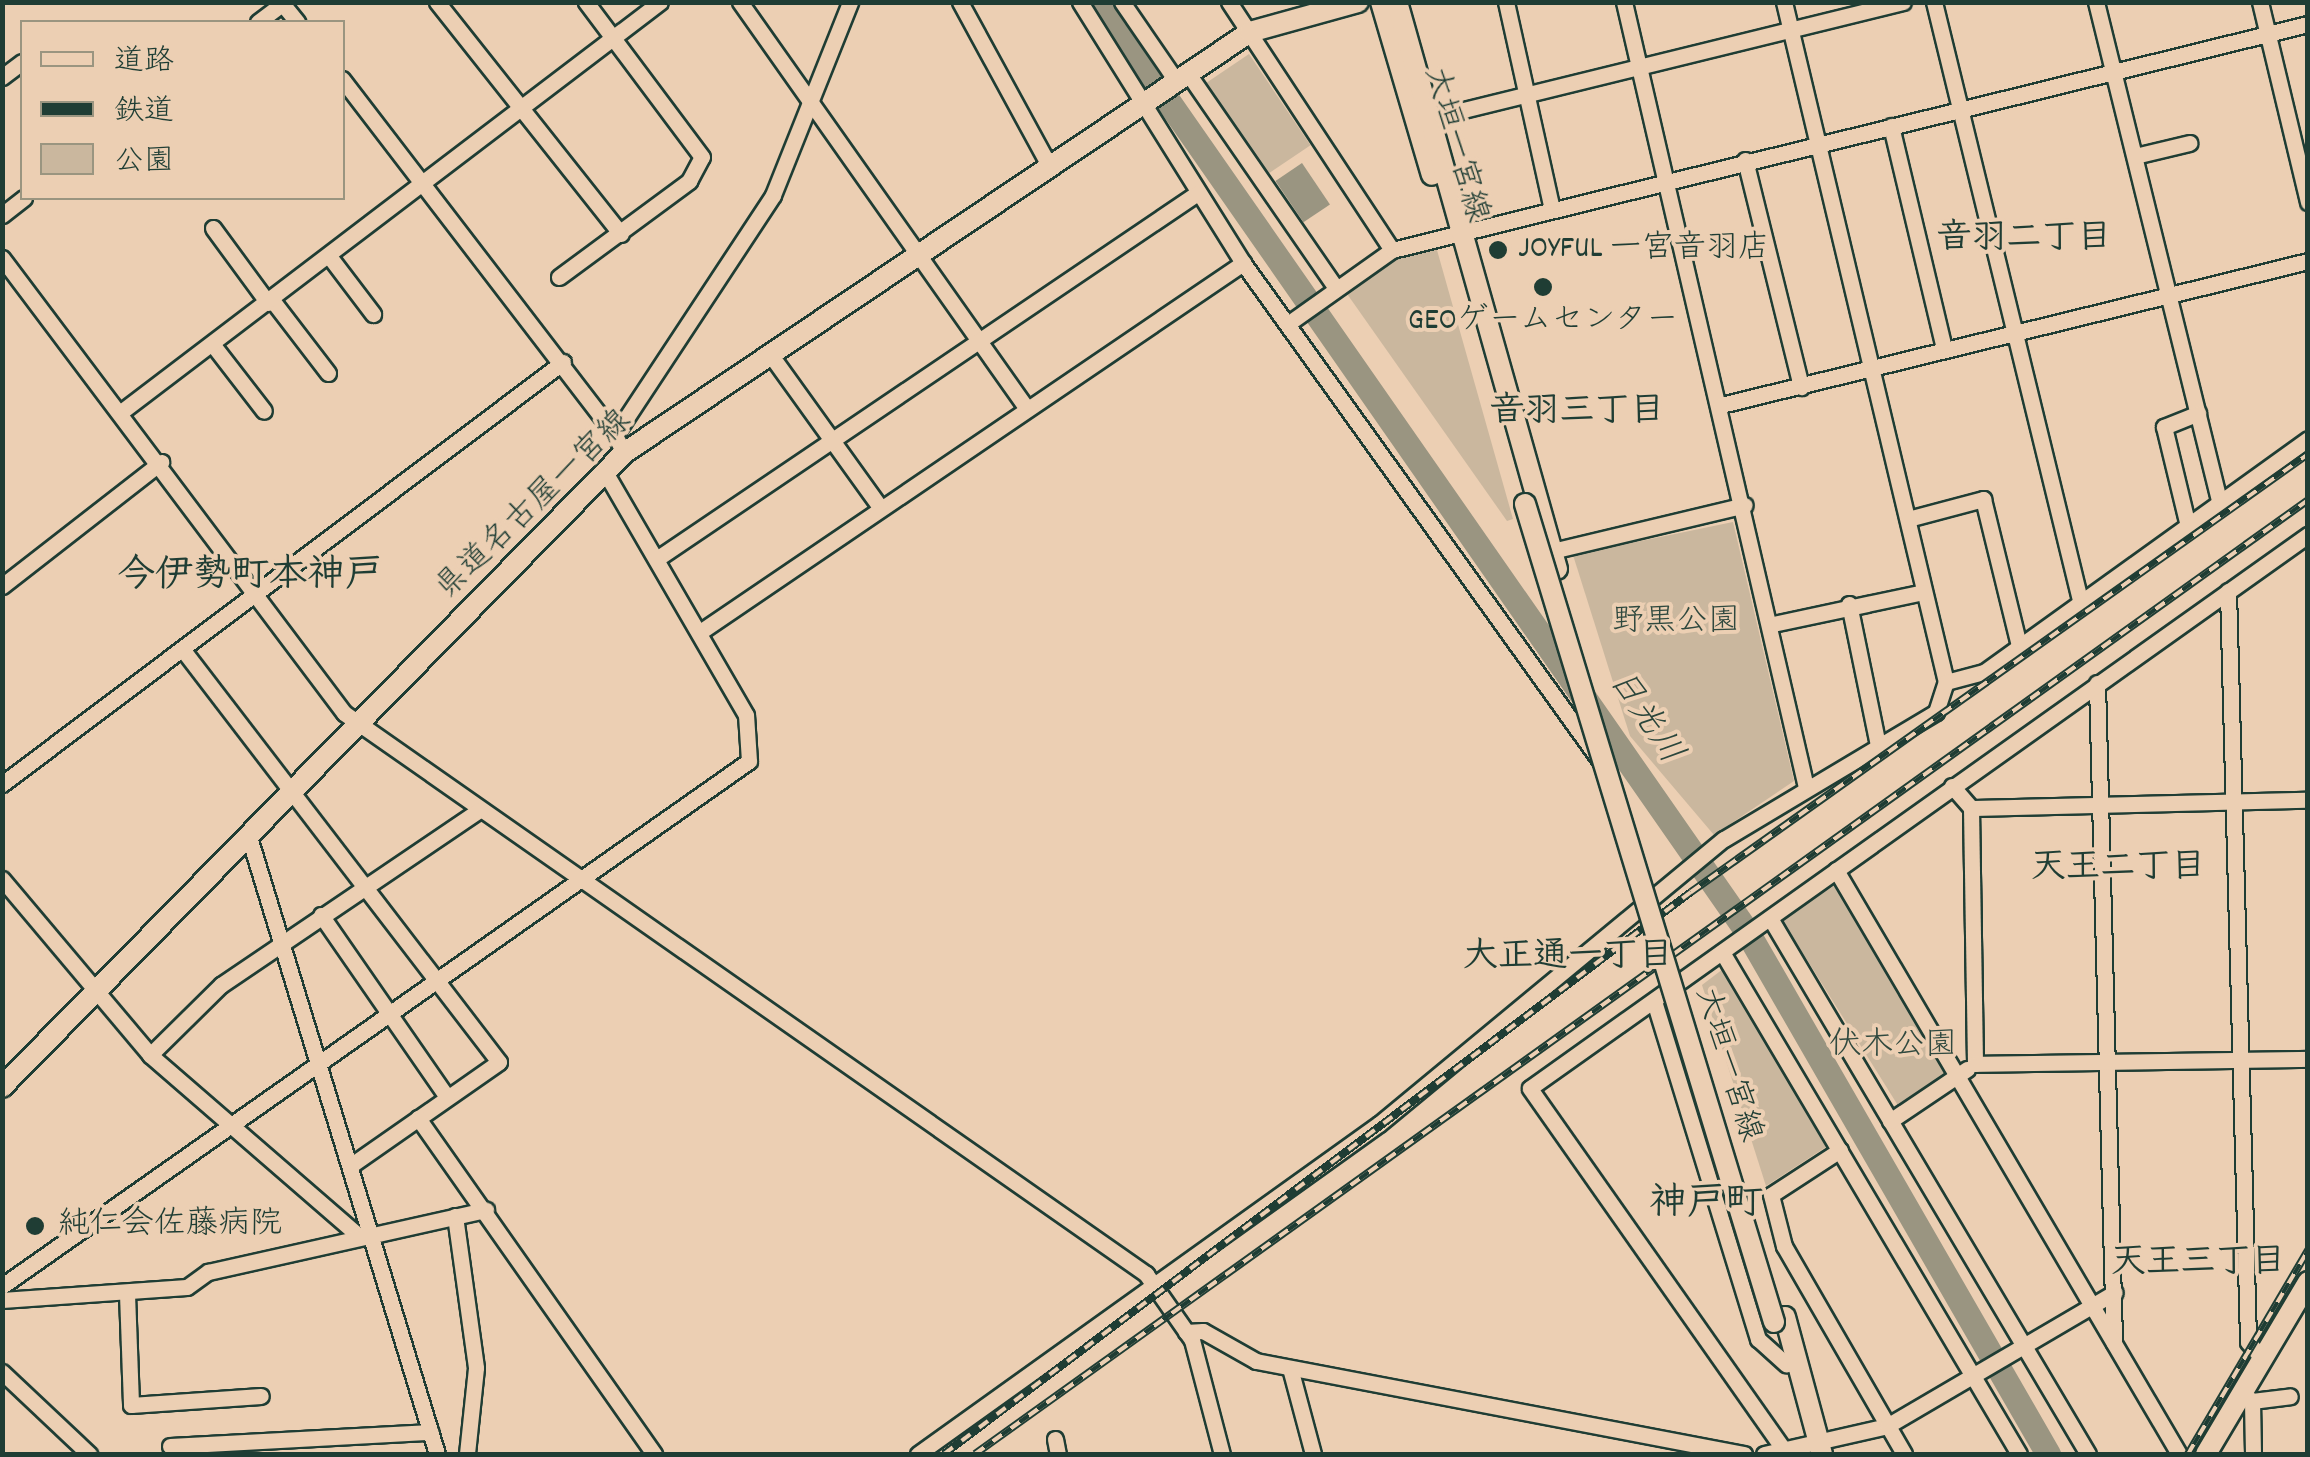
<!DOCTYPE html>
<html>
<head>
<meta charset="utf-8">
<style>
	body { margin:0 }
	#map { position:relative; width:2310px; height:1457px; overflow:hidden; background:#eccfb3; font-family:Dekko,"Klee One",sans-serif }
	div>[style] { position:absolute }
	.green>* { inset:0; background:#cab79e; transform-origin:0 0 }
	.water>* { inset:0; background:#9a9581; transform-origin:0 0 }
	.river>* { height:25px; margin:-12.5px; padding:0 12.5px; transform-origin:12.5px; border-radius:12.5px; background:#9a9581 }
	.roads { filter:drop-shadow(2px 0 #1f3d34) drop-shadow(-2px 0 #1f3d34) drop-shadow(0 2px #1f3d34) drop-shadow(0 -2px #1f3d34) }
	.minor>* { height:15px; margin:-7.5px; padding:0 7.5px; transform-origin:7.5px; border-radius:7.5px; background:#eccfb3 }
	.major>* { height:20px; margin:-10px; padding:0 10px; transform-origin:10px; border-radius:10px; background:#eccfb3 }
	.rail>* { height:8px; margin-top:-4px; transform-origin:0; background:repeating-linear-gradient(90deg,#eccfb3 0 11px,#1f3d34 0 22px); box-sizing:border-box; border-block:2px solid #1f3d34 }
	.bridges { filter:drop-shadow(2px 0 #1f3d34) drop-shadow(-2px 0 #1f3d34) drop-shadow(0 2px #1f3d34) drop-shadow(0 -2px #1f3d34) }
	.major-bridge>* { height:20px; margin:-10px; padding:0 10px; transform-origin:10px; border-radius:10px; background:#eccfb3 }
	.dots>* { width:28px; height:28px; translate:-50% -50%; box-sizing:border-box; border:5px solid #eccfb3; border-radius:50% }
	span { translate:-50% -50%; white-space:nowrap; text-align:center; line-height:1.15; -webkit-text-stroke:8px #eccfb3; paint-order:stroke }
	.street-label { font-size:32px; color:#1f3d34 }
	.poi-label { font-size:32px; color:#1f3d34 }
	.left { translate:0 -50%; text-align:left }
	.park-label { font-size:32px; color:#30493f }
	.neighbourhood-label { font-size:35px; color:#1f3d34; font-weight:700 }
	.water-label { font-size:35px; color:#2b463c; font-style:italic }
	.quarter-label { font-size:38px; color:#1f3d34; font-weight:700 }
	.frame { position:absolute; inset:0; border:5px solid #1f3d34; pointer-events:none }
	.legend { position:absolute; left:20px; top:20px; width:325px; height:180px; box-sizing:border-box; background:#eccfb3; border:2px solid #9a9580; margin:0; padding:12px 18px; list-style:none; font-size:30px; color:#1f3d34 }
	.legend li { display:flex; align-items:center; gap:20px; height:50px }
	.legend b { width:50px; border:2px solid #9a9580 }
</style>
</head>
<body>
<div id="map">
	<div class="green">
		<i style="left:1249px;top:54px;width:110px;height:62px;rotate:56deg"></i>
		<i style="clip-path:polygon(1435px 243px,1513px 519px,1507px 521px,1345px 291px,1395px 255px)"></i>
		<i style="clip-path:polygon(1733px 522px,1794px 781px,1714px 835px,1630px 736px,1573px 555px)"></i>
		<i style="left:1834px;top:886px;width:220px;height:62px;rotate:58deg"></i>
		<i style="clip-path:polygon(1723px 969px,1826px 1147px,1766px 1186px,1702px 985px)"></i>
	</div>
	<div class="water">
		<i style="left:1302px;top:163px;width:50px;height:32px;rotate:56deg"></i>
	</div>
	<div class="river">
		<i style="left:1099px;top:2px;width:1131px;rotate:55.12deg"></i>
		<i style="left:1746px;top:930px;width:605px;rotate:60.04deg"></i>
	</div>
	<div class="roads">
		<div class="minor">
			<i style="left:281px;top:2px;width:26px;rotate:51deg"></i>
			<i style="left:437px;top:2px;width:296px;rotate:51.6deg"></i>
			<i style="left:740px;top:2px;width:498px;rotate:54.8deg"></i>
			<i style="left:960px;top:2px;width:186px;rotate:61.4deg"></i>
			<i style="left:1080px;top:2px;width:308px;rotate:58deg"></i>
			<i style="left:1243px;top:263px;width:614px;rotate:54.34deg"></i>
			<i style="left:1122px;top:2px;width:93px;rotate:55.5deg"></i>
			<i style="left:1229px;top:2px;width:297px;rotate:56.7deg"></i>
			<i style="left:1506px;top:2px;width:212px;rotate:77.5deg"></i>
			<i style="left:1624px;top:2px;width:806px;rotate:76.95deg"></i>
			<i style="left:1784px;top:2px;width:699px;rotate:76.6deg"></i>
			<i style="left:1934px;top:2px;width:620px;rotate:76.28deg"></i>
			<i style="left:2096px;top:2px;width:517px;rotate:76.13deg"></i>
			<i style="left:2260px;top:2px;width:206px;rotate:76.5deg"></i>
			<i style="left:258px;top:22px;width:34px;rotate:-37deg"></i>
			<i style="left:1187px;top:72px;width:262px;rotate:55.4deg"></i>
			<i style="left:2px;top:77px;width:25px;rotate:-37deg"></i>
			<i style="left:342px;top:79px;width:449px;rotate:52.5deg"></i>
			<i style="left:1431px;top:118px;width:486px;rotate:-13.8deg"></i>
			<i style="left:1891px;top:126px;width:229px;rotate:76.6deg"></i>
			<i style="left:2135px;top:156px;width:56px;rotate:-13.5deg"></i>
			<i style="left:1745px;top:160px;width:234px;rotate:76.1deg"></i>
			<i style="left:2px;top:215px;width:28px;rotate:-38deg"></i>
			<i style="left:213px;top:228px;width:93px;rotate:53.7deg"></i>
			<i style="left:329px;top:256px;width:73px;rotate:52.8deg"></i>
			<i style="left:2px;top:258px;width:569px;rotate:53.07deg"></i>
			<i style="left:344px;top:713px;width:979px;rotate:34.97deg"></i>
			<i style="left:1146px;top:1274px;width:80px;rotate:55.1deg"></i>
			<i style="left:1192px;top:1340px;width:118px;rotate:75.3deg"></i>
			<i style="left:559px;top:277px;width:162px;rotate:-36.4deg"></i>
			<i style="left:689px;top:181px;width:27px;rotate:-62deg"></i>
			<i style="left:702px;top:157px;width:194px;rotate:-126.8deg"></i>
			<i style="left:272px;top:300px;width:92px;rotate:52.5deg"></i>
			<i style="left:1289px;top:323px;width:126px;rotate:-35.3deg"></i>
			<i style="left:1392px;top:250px;width:943px;rotate:-13.86deg"></i>
			<i style="left:213px;top:345px;width:83px;rotate:52.3deg"></i>
			<i style="left:770px;top:354px;width:188px;rotate:54.3deg"></i>
			<i style="left:1721px;top:405px;width:604px;rotate:-13.78deg"></i>
			<i style="left:121px;top:412px;width:677px;rotate:-37.26deg"></i>
			<i style="left:624px;top:453px;width:20px;rotate:-117deg"></i>
			<i style="left:615px;top:435px;width:287px;rotate:-56.6deg"></i>
			<i style="left:773px;top:195px;width:208px;rotate:-68.2deg"></i>
			<i style="left:1908px;top:519px;width:78px;rotate:-14.9deg"></i>
			<i style="left:1983px;top:499px;width:151px;rotate:76.2deg"></i>
			<i style="left:2188px;top:526px;width:102px;rotate:-103.6deg"></i>
			<i style="left:2164px;top:427px;width:37px;rotate:-22deg"></i>
			<i style="left:1552px;top:551px;width:198px;rotate:-13.4deg"></i>
			<i style="left:658px;top:558px;width:650px;rotate:-34.08deg"></i>
			<i style="left:2px;top:586px;width:202px;rotate:-37.9deg"></i>
			<i style="left:2228px;top:591px;width:751px;rotate:88.47deg"></i>
			<i style="left:2248px;top:1342px;width:21px;rotate:49deg"></i>
			<i style="left:1849px;top:604px;width:144px;rotate:78.4deg"></i>
			<i style="left:1773px;top:624px;width:154px;rotate:-12deg"></i>
			<i style="left:700px;top:632px;width:657px;rotate:-34.2deg"></i>
			<i style="left:183px;top:650px;width:519px;rotate:52.51deg"></i>
			<i style="left:499px;top:1062px;width:178px;rotate:145.1deg"></i>
			<i style="left:2097px;top:683px;width:660px;rotate:88.52deg"></i>
			<i style="left:2px;top:784px;width:702px;rotate:-36.95deg"></i>
			<i style="left:1952px;top:786px;width:29px;rotate:49deg"></i>
			<i style="left:1971px;top:808px;width:256px;rotate:89.1deg"></i>
			<i style="left:1975px;top:1064px;width:333px;rotate:-0.9deg"></i>
			<i style="left:1971px;top:808px;width:337px;rotate:-1.4deg"></i>
			<i style="left:249px;top:837px;width:645px;rotate:73.05deg"></i>
			<i style="left:1836px;top:870px;width:677px;rotate:59.57deg"></i>
			<i style="left:2px;top:879px;width:230px;rotate:49.9deg"></i>
			<i style="left:150px;top:1055px;width:276px;rotate:40.9deg"></i>
			<i style="left:321px;top:915px;width:221px;rotate:55.3deg"></i>
			<i style="left:1770px;top:918px;width:623px;rotate:59.32deg"></i>
			<i style="left:1722px;top:952px;width:583px;rotate:59.39deg"></i>
			<i style="left:1654px;top:1001px;width:354px;rotate:72.9deg"></i>
			<i style="left:1758px;top:1339px;width:38px;rotate:42deg"></i>
			<i style="left:150px;top:1055px;width:100px;rotate:-44.6deg"></i>
			<i style="left:221px;top:985px;width:312px;rotate:-34.1deg"></i>
			<i style="left:418px;top:1118px;width:411px;rotate:54.9deg"></i>
			<i style="left:1890px;top:1121px;width:93px;rotate:-34deg"></i>
			<i style="left:1840px;top:1150px;width:82px;rotate:146.9deg"></i>
			<i style="left:1771px;top:1195px;width:53px;rotate:75.7deg"></i>
			<i style="left:1784px;top:1246px;width:240px;rotate:60deg"></i>
			<i style="left:455px;top:1216px;width:153px;rotate:82.1deg"></i>
			<i style="left:476px;top:1368px;width:86px;rotate:96deg"></i>
			<i style="left:2px;top:1286px;width:913px;rotate:-35.1deg"></i>
			<i style="left:749px;top:761px;width:46px;rotate:-93.7deg"></i>
			<i style="left:746px;top:715px;width:281px;rotate:-120.1deg"></i>
			<i style="left:127px;top:1294px;width:111px;rotate:87.9deg"></i>
			<i style="left:131px;top:1405px;width:130px;rotate:-4deg"></i>
			<i style="left:2px;top:1300px;width:185px;rotate:-4deg"></i>
			<i style="left:187px;top:1287px;width:26px;rotate:-36deg"></i>
			<i style="left:208px;top:1272px;width:285px;rotate:-12.6deg"></i>
			<i style="left:1186px;top:1332px;width:17px;rotate:-3deg"></i>
			<i style="left:1203px;top:1331px;width:61px;rotate:29.5deg"></i>
			<i style="left:1256px;top:1361px;width:497px;rotate:10.8deg"></i>
			<i style="left:1290px;top:1368px;width:89px;rotate:75deg"></i>
			<i style="left:2px;top:1372px;width:120px;rotate:43.3deg"></i>
			<i style="left:2242px;top:1393px;width:13px;rotate:39deg"></i>
			<i style="left:2252px;top:1401px;width:53px;rotate:88.9deg"></i>
			<i style="left:2252px;top:1401px;width:38px;rotate:-7deg"></i>
			<i style="left:1055px;top:1439px;width:15px;rotate:79deg"></i>
			<i style="left:170px;top:1446px;width:261px;rotate:-3.1deg"></i>
			<i style="left:1784px;top:1450px;width:442px;rotate:-125.1deg"></i>
			<i style="left:1530px;top:1088px;width:955px;rotate:-35.41deg"></i>
			<i style="left:918px;top:1454px;width:567px;rotate:-35.6deg"></i>
			<i style="left:1379px;top:1124px;width:447px;rotate:-39.6deg"></i>
			<i style="left:1724px;top:839px;width:247px;rotate:-30.9deg"></i>
			<i style="left:1936px;top:712px;width:32px;rotate:-72deg"></i>
			<i style="left:1946px;top:682px;width:39px;rotate:-15deg"></i>
			<i style="left:1984px;top:672px;width:399px;rotate:-35.7deg"></i>
			<i style="left:1764px;top:1454px;width:126px;rotate:-12.8deg"></i>
			<i style="left:1887px;top:1426px;width:264px;rotate:-30.4deg"></i>
		</div>
		<div class="major">
			<i style="left:1381px;top:2px;width:180px;rotate:73.6deg"></i>
			<i style="left:1397px;top:2px;width:589px;rotate:74.24deg"></i>
			<i style="left:2px;top:1087px;width:888px;rotate:-45.55deg"></i>
			<i style="left:624px;top:453px;width:754px;rotate:-33.92deg"></i>
			<i style="left:1250px;top:32px;width:112px;rotate:-15.5deg"></i>
			<i style="left:1785px;top:1317px;width:142px;rotate:74.9deg"></i>
			<i style="left:2206px;top:1454px;width:200px;rotate:-59.3deg"></i>
		</div>
	</div>
	<div class="rail">
		<i style="left:944px;top:1454px;width:935px;rotate:-36.96deg"></i>
		<i style="left:1691px;top:892px;width:757px;rotate:-35.37deg"></i>
		<i style="left:975px;top:1454px;width:1639px;rotate:-35.59deg"></i>
		<i style="left:2188px;top:1454px;width:237px;rotate:-59.5deg"></i>
	</div>
	<div class="bridges">
		<div class="major-bridge">
			<i style="left:1525px;top:504px;width:855px;rotate:73.07deg"></i>
		</div>
	</div>
	<div class="dots">
		<i style="left:1498px;top:250px;background:#1f3d34"></i>
		<i style="left:1543px;top:287px;background:#1f3d34"></i>
		<i style="left:35px;top:1226px;background:#1f3d34"></i>
	</div>
	<div class="street-label">
		<span style="left:1454px;top:145px;rotate:74deg">大垣一宮線</span>
		<span style="left:535px;top:506px;rotate:-44deg">県道名古屋一宮線</span>
		<span style="left:1726px;top:1065px;rotate:73deg">大垣一宮線</span>
	</div>
	<div class="poi-label">
		<span class="left" style="left:1518px;top:250px">JOYFUL 一宮音羽店</span>
		<span style="left:1543px;top:322px">GEOゲームセンター</span>
		<span class="left" style="left:58px;top:1226px">純仁会佐藤病院</span>
	</div>
	<div class="park-label">
		<span style="left:1676px;top:623px">野黒公園</span>
		<span style="left:1893px;top:1047px">伏木公園</span>
	</div>
	<div class="neighbourhood-label">
		<span style="left:2024px;top:240px">音羽二丁目</span>
		<span style="left:1577px;top:413px">音羽三丁目</span>
		<span style="left:2118px;top:869px">天王二丁目</span>
		<span style="left:1568px;top:958px">大正通一丁目</span>
		<span style="left:2198px;top:1264px">天王三丁目</span>
	</div>
	<div class="water-label">
		<span style="left:1644px;top:718px;rotate:56deg">日光川</span>
	</div>
	<div class="quarter-label">
		<span style="left:250px;top:578px">今伊勢町本神戸</span>
		<span style="left:1706px;top:1206px">神戸町</span>
	</div>
	<div class="frame"></div>
	<ul class="legend">
	<li><b style="height:12px;background:#eccfb3"></b>道路</li>
	<li><b style="height:12px;background:#1f3d34"></b>鉄道</li>
	<li><b style="height:28px;background:#cab79e"></b>公園</li>
	</ul>
</div>
</body>
</html>
